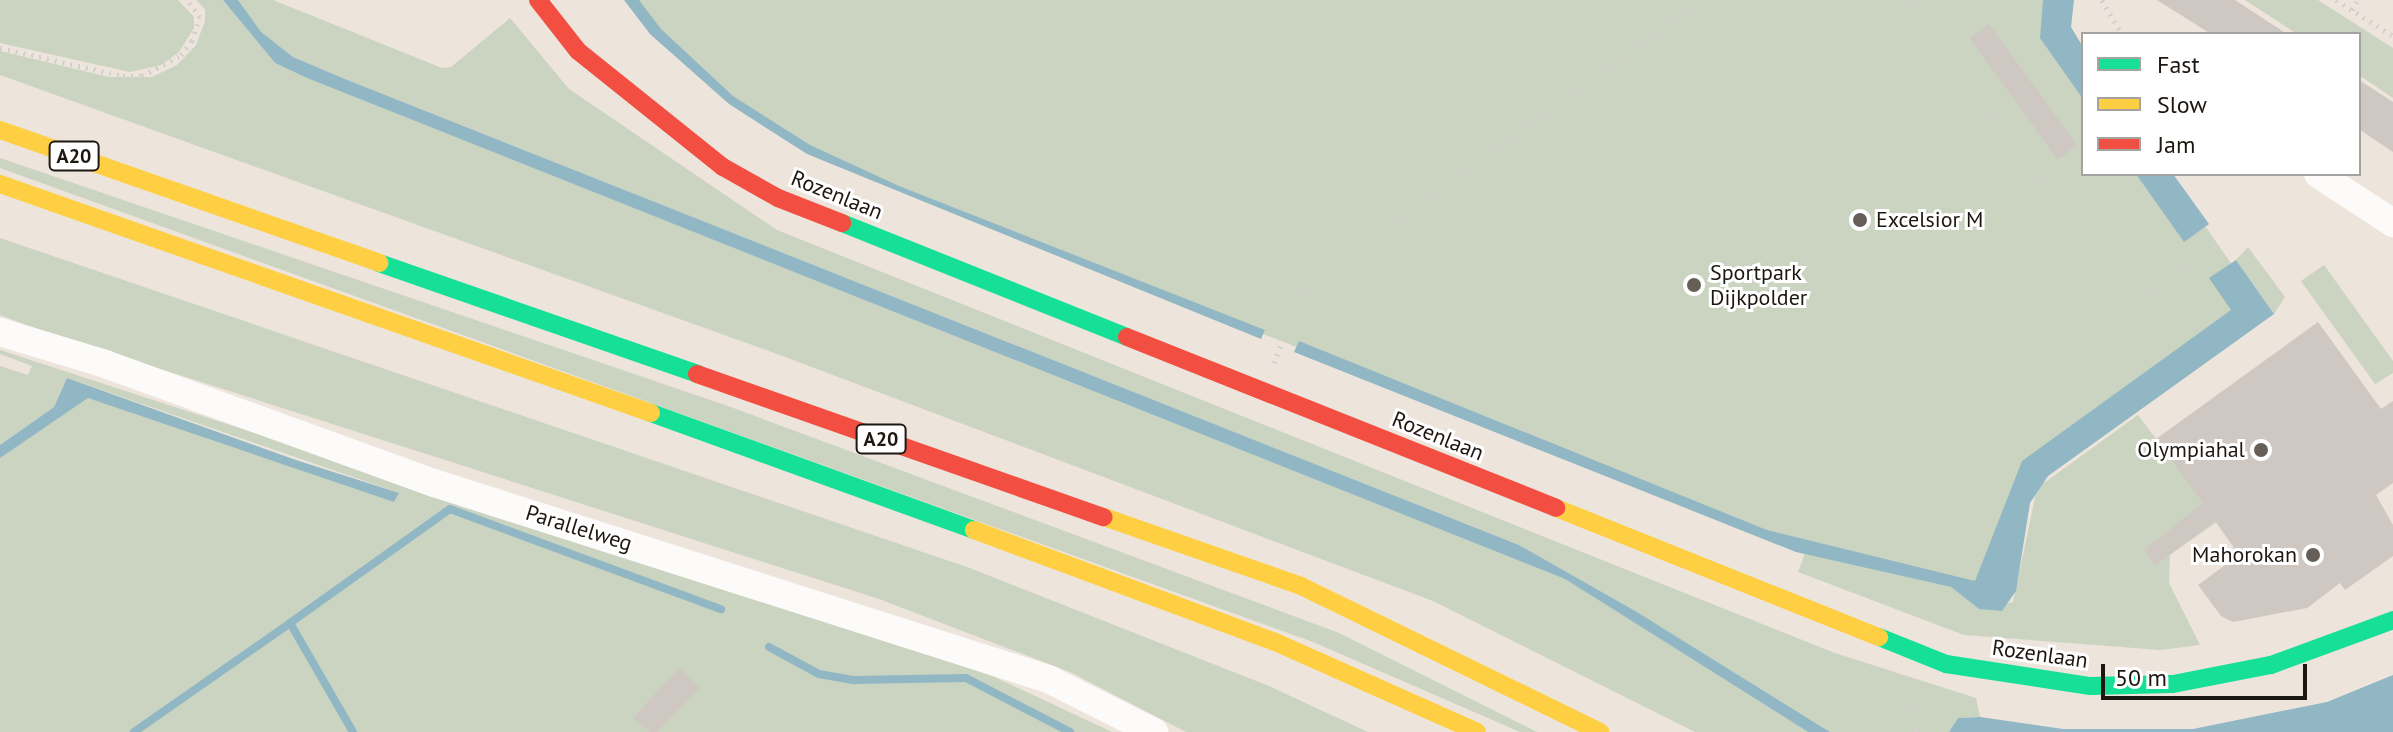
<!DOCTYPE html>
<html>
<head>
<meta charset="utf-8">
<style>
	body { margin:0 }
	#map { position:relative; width:2393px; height:732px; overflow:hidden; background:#ede4db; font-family:"PT Sans",sans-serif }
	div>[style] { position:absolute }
	.green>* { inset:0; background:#cbd4c0 }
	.water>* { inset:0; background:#91b7c5 }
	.stream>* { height:8px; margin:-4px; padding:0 4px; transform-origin:4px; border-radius:4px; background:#91b7c5 }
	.building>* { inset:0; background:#cfc7c1; transform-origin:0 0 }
	.path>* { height:5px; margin-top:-2.5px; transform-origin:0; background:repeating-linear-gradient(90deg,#d3d0cd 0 2px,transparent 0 8px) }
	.street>* { height:28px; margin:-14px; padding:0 14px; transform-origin:14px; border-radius:14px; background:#fcfbfa }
	.fast>* { height:18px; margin:-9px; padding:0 9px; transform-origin:9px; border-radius:9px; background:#16e098 }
	.slow>* { height:18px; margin:-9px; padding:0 9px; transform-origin:9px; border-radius:9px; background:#ffcf43 }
	.jam>* { height:18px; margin:-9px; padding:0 9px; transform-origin:9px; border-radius:9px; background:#f24e42 }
	.dots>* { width:22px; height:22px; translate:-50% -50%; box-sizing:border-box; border:4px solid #fff; border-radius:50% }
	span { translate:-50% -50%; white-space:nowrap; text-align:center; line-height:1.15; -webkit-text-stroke:6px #fff; paint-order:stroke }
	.shield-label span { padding:2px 6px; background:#fff; border:2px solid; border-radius:6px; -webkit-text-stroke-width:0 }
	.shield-label { font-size:20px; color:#1d1711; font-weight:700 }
	.street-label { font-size:22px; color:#1d1711 }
	.poi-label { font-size:22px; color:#1d1711 }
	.left { translate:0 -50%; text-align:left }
	.right { translate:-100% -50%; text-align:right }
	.legend { position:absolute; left:2081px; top:32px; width:280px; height:144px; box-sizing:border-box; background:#fff; border:2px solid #a5a2a0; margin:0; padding:10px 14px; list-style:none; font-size:24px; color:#1d1711 }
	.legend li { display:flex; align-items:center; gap:16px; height:40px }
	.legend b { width:40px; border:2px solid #a5a2a0 }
	.scale { position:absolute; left:2101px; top:664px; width:206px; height:36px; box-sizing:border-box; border:4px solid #1d1711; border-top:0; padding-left:10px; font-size:24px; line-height:28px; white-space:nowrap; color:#1d1711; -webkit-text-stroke:6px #fff; paint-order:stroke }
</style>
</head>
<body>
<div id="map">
	<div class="green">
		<i style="clip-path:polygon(0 0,178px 0,194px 17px,194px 28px,179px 52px,161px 65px,130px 72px,0 43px)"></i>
		<i style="clip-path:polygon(196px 0,223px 0,275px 63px,307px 78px,1565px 579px,1808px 732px,1695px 732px,1433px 601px,777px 354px,0 75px,0 51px,109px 77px,152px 77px,177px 65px,196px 45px,205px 21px,205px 9px)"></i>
		<i style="clip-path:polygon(238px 0,273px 0,442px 68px,451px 67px,510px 18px,569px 89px,777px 230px,1835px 653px,1976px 698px,1980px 717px,1958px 718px,1949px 732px,1830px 732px,1637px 612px,1519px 545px,345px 79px,293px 57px,260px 32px)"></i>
		<i style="clip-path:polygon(631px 0,2065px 0,2062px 24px,2083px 53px,2083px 174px,2169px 174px,2262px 308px,2027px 471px,1984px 591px,1773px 538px,829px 160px,726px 95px)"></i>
		<i style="clip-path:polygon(2245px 0,2318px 0,2393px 48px,2393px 98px,2359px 75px,2359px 34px,2297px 34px)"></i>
		<i style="clip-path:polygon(0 158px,728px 406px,1339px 633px,1537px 732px,1520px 732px,1313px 642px,0 168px)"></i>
		<i style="clip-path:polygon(0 238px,967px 567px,1269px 686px,1368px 732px,1186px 732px,1070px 672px,879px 599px,45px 332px,0 315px)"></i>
		<i style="clip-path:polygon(2248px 247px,2285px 297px,2274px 314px,2236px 260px)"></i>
		<i style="clip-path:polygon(2324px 265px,2393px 361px,2393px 373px,2375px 384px,2301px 281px)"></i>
		<i style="clip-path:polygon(0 350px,973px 667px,1112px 732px,0 732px,0 458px,78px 403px,87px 398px,115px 405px,399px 493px,67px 378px,54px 407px,0 445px,0 366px,28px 375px,32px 366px,0 354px)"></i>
		<i style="clip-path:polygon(2138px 415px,2218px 521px,2170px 555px,2169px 583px,2200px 645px,2160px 650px,1964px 635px,1798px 572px,1805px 553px,1951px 587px,1979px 609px,2013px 602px,2037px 488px)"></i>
	</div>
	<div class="water">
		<i style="clip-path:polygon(223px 0,238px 0,261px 32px,293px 57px,345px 79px,1519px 545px,1637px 612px,1830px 732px,1808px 732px,1565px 579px,307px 78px,275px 63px)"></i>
		<i style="clip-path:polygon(624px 0,639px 0,661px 29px,733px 96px,810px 145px,899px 186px,1265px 330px,1261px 339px,807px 154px,729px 104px,650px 34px)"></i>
		<i style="clip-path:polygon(2043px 0,2074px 0,2071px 27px,2083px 47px,2083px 99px,2040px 38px)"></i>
		<i style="clip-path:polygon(2136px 174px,2173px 174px,2209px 224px,2184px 242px)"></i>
		<i style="clip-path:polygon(2236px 260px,2274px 314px,2048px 476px,2030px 503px,2016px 591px,2002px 611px,1979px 609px,1951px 587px,1796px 552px,1294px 352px,1299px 341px,1767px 530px,1975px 581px,2022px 461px,2231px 310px,2209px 278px)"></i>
		<i style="clip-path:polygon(67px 378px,296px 460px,399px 493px,394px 502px,88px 398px,0 458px,0 445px,54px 407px)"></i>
		<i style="clip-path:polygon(2393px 675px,2393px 732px,1949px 732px,1958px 718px,1980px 717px,2063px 729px,2193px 729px,2327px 702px)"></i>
	</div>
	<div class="stream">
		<i style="left:769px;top:647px;width:57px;rotate:28.4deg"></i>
		<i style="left:819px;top:674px;width:36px;rotate:10deg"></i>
		<i style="left:854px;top:680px;width:112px;rotate:-1deg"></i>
		<i style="left:966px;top:678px;width:117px;rotate:27.4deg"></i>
		<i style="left:134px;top:732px;width:190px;rotate:-34.9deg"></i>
		<i style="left:353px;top:732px;width:126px;rotate:-120deg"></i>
		<i style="left:290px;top:623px;width:196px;rotate:-35.5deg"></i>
		<i style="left:450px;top:509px;width:289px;rotate:20.3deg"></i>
	</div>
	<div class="building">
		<i style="clip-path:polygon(2157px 0,2235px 0,2287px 34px,2211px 34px)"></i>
		<i style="left:1989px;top:24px;width:150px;height:24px;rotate:54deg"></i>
		<i style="clip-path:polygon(2359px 80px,2393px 102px,2393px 152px,2359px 129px)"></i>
		<i style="clip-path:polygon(2318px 322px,2381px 409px,2393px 401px,2393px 483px,2376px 495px,2393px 525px,2393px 556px,2345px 590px,2340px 583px,2307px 608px,2233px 622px,2221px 616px,2198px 585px,2239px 555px,2215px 521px,2155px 565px,2144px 550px,2203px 503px,2156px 439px)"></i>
		<i style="clip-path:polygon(679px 668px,700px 688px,657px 732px,650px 732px,633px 718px)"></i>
	</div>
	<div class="path">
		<i style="left:1910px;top:0;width:377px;rotate:54.5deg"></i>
		<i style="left:2129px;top:307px;width:110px;rotate:-36.1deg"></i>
		<i style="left:2102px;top:0;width:39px;rotate:60deg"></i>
		<i style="left:2336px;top:0;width:67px;rotate:32.3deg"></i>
		<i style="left:2352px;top:10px;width:12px;rotate:-59deg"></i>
		<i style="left:0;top:48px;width:126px;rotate:12.8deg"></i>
		<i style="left:123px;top:76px;width:19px"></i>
		<i style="left:142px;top:76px;width:44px;rotate:-28.3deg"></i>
		<i style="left:181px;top:55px;width:18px;rotate:-52deg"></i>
		<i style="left:192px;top:41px;width:25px;rotate:-72deg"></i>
		<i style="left:200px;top:17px;width:21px;rotate:-127deg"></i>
		<i style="left:1274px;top:363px;width:76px;rotate:-69.2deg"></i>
		<i style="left:1301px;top:292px;width:495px;rotate:-36.1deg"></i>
		<i style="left:1908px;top:681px;width:26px;rotate:90deg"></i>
		<i style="left:1908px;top:707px;width:27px;rotate:70deg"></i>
	</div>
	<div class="street">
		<i style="left:2318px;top:174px;width:90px;rotate:33.2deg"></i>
		<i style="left:0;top:332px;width:110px;rotate:16.9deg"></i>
		<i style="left:105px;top:364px;width:350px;rotate:19.9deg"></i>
		<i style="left:434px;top:483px;width:645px;rotate:17.7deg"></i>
		<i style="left:1048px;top:679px;width:119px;rotate:26.6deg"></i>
	</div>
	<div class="fast">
		<i style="left:842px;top:223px;width:307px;rotate:21.8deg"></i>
		<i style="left:379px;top:263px;width:337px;rotate:19.2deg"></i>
		<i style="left:651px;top:413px;width:344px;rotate:19.9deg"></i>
		<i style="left:1879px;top:637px;width:72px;rotate:21.9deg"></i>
		<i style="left:1946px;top:664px;width:146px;rotate:8.7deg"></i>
		<i style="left:2090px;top:686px;width:83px;rotate:-1.4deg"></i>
		<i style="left:2173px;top:684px;width:100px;rotate:-11deg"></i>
		<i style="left:2271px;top:665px;width:130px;rotate:-20.2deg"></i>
	</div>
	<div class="slow">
		<i style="left:0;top:130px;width:402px;rotate:19.3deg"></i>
		<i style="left:0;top:184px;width:690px;rotate:19.38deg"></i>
		<i style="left:1556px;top:508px;width:348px;rotate:21.8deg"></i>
		<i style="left:1104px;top:517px;width:209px;rotate:19.3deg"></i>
		<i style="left:1301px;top:586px;width:333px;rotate:26deg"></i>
		<i style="left:974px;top:530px;width:319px;rotate:20.4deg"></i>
		<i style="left:1273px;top:641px;width:223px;rotate:24deg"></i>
	</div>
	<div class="jam">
		<i style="left:538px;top:0;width:65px;rotate:51.9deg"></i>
		<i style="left:578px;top:51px;width:186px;rotate:38.7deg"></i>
		<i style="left:723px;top:167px;width:63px;rotate:29.4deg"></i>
		<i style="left:778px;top:198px;width:69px;rotate:21.3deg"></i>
		<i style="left:1127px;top:337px;width:462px;rotate:21.7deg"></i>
		<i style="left:697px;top:374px;width:431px;rotate:19.4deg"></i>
	</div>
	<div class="dots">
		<i style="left:1860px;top:220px;background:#665f58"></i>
		<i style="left:1694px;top:285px;background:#665f58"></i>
		<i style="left:2261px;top:450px;background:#665f58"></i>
		<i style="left:2313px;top:555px;background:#665f58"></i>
	</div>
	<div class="shield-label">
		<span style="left:74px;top:156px">A20</span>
		<span style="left:881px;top:439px">A20</span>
	</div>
	<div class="street-label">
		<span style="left:837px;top:195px;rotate:22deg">Rozenlaan</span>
		<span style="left:1438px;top:436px;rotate:22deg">Rozenlaan</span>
		<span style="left:579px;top:528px;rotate:17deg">Parallelweg</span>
		<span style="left:2040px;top:654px;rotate:8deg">Rozenlaan</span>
	</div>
	<div class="poi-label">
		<span class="left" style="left:1876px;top:220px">Excelsior M</span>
		<span class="left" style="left:1710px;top:285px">Sportpark<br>Dijkpolder</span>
		<span class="right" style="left:2245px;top:450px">Olympiahal</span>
		<span class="right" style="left:2297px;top:555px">Mahorokan</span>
	</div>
	<ul class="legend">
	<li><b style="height:10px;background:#16e098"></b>Fast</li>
	<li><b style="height:10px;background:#ffcf43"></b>Slow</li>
	<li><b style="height:10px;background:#f24e42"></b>Jam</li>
	</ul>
	<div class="scale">50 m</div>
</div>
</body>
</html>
